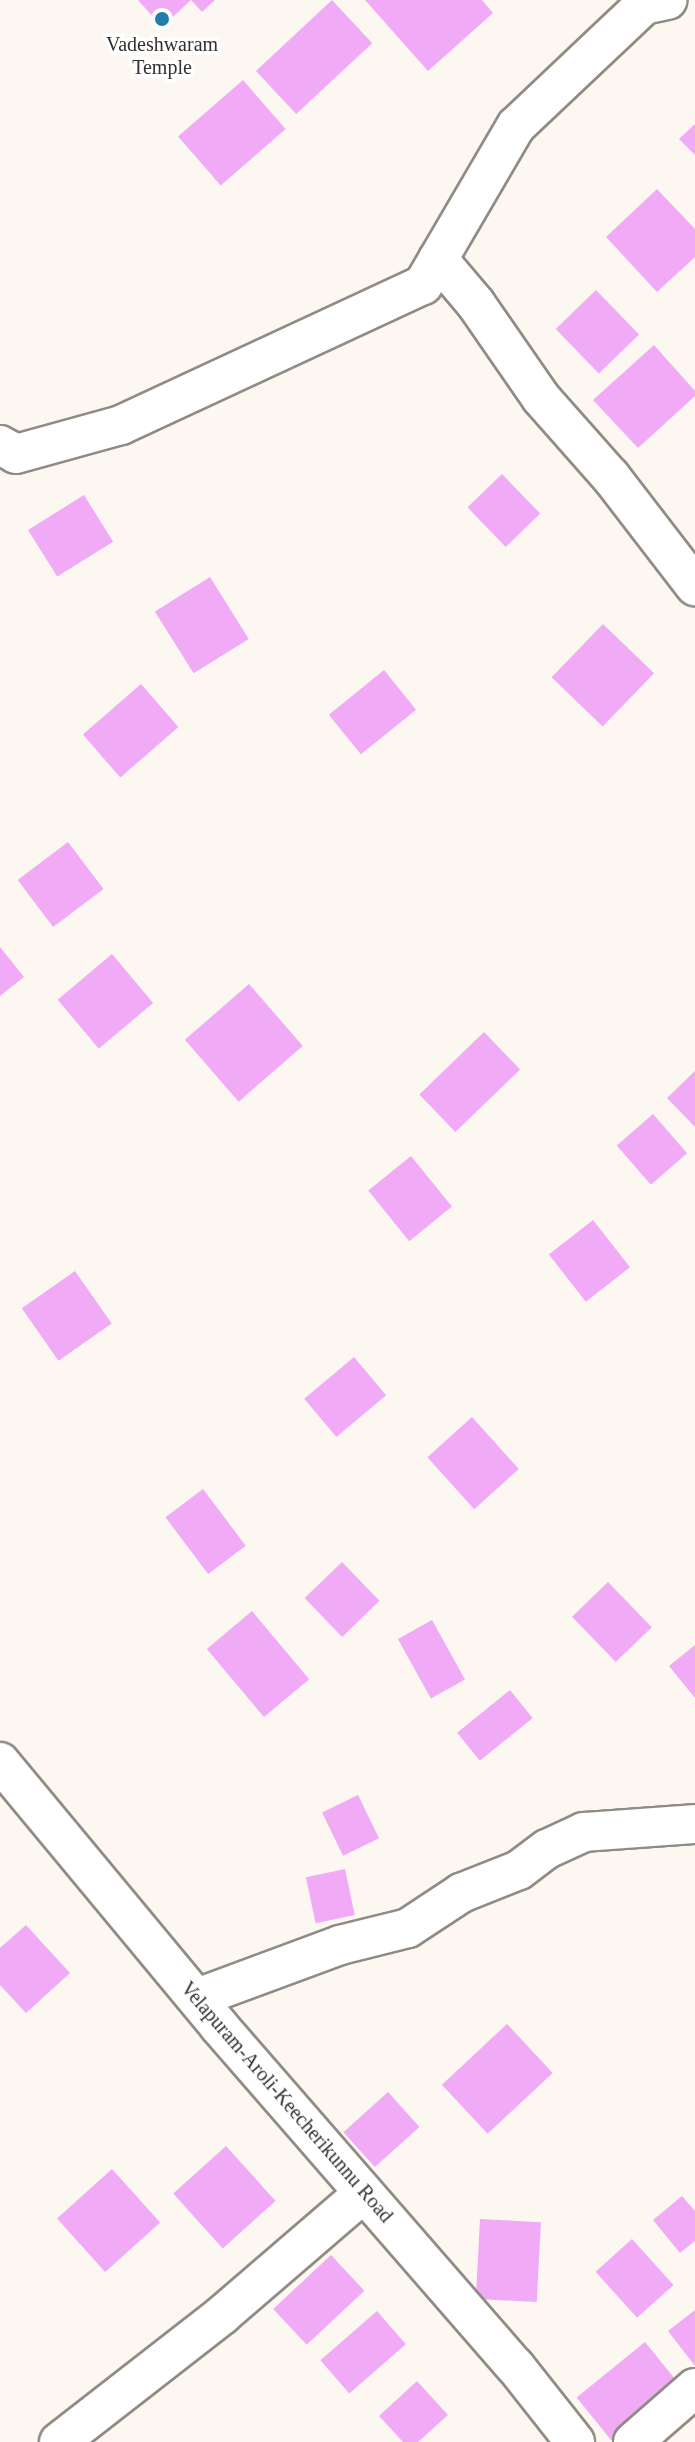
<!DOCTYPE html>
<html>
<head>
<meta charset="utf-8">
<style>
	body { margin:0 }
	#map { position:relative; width:695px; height:2442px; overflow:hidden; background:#fdf7f1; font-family:Georgia,serif }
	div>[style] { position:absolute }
	.building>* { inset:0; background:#f1aaf6; transform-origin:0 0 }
	.roads { filter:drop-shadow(2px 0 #908b85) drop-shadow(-2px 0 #908b85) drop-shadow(0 2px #908b85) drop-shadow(0 -2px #908b85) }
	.street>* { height:38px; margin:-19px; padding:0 19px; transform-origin:19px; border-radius:19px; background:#fff }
	.dots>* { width:22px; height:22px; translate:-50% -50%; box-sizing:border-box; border:4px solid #fff; border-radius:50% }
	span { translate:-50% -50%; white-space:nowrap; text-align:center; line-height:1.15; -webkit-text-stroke:7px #fff; paint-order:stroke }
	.poi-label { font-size:20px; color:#33312f }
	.street-label { font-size:20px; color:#33312f }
</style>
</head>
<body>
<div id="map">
	<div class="building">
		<i style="clip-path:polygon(138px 0,215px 0,202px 12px,191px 0,162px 27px)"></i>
		<i style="left:332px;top:0;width:59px;height:104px;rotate:47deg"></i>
		<i style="clip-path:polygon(365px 0,482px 0,493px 13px,428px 71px)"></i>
		<i style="left:243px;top:80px;width:65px;height:86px;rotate:49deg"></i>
		<i style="clip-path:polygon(695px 124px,695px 155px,679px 139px)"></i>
		<i style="clip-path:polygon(657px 189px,695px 229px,695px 257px,657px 292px,606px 237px)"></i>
		<i style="left:596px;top:290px;width:62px;height:56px;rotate:46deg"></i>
		<i style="clip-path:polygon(654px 345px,695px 391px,695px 396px,638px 448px,593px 400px)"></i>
		<i style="left:502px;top:474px;width:55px;height:48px;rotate:46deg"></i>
		<i style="left:84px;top:495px;width:55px;height:66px;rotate:58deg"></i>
		<i style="left:210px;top:577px;width:73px;height:65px;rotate:58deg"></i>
		<i style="left:603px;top:624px;width:71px;height:74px;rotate:44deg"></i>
		<i style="left:384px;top:670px;width:51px;height:71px;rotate:51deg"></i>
		<i style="left:141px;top:684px;width:57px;height:77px;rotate:49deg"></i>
		<i style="left:68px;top:842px;width:59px;height:63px;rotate:53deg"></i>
		<i style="clip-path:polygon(0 947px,24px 977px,0 996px)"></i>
		<i style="left:112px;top:954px;width:64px;height:71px;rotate:50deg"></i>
		<i style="left:249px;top:984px;width:82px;height:85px;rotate:49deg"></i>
		<i style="left:484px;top:1032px;width:52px;height:90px;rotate:46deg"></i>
		<i style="clip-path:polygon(695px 1071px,695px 1127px,667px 1098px)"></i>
		<i style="left:653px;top:1114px;width:52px;height:48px;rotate:49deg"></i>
		<i style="left:411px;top:1156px;width:65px;height:55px;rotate:51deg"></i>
		<i style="left:593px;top:1220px;width:60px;height:56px;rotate:52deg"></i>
		<i style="left:75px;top:1271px;width:64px;height:65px;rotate:55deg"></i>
		<i style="left:354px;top:1357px;width:50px;height:65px;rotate:50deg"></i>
		<i style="left:472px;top:1417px;width:70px;height:60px;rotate:48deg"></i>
		<i style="left:203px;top:1489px;width:71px;height:47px;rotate:53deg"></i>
		<i style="left:342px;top:1562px;width:54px;height:52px;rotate:46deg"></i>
		<i style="left:608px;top:1582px;width:63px;height:50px;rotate:46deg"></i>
		<i style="left:252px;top:1611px;width:89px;height:59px;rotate:50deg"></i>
		<i style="left:432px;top:1620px;width:68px;height:39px;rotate:61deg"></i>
		<i style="clip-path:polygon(695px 1645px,695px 1698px,669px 1666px)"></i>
		<i style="left:510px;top:1690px;width:36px;height:68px;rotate:51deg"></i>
		<i style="left:358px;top:1795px;width:48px;height:40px;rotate:64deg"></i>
		<i style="left:345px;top:1869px;width:47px;height:40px;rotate:78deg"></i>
		<i style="clip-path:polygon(26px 1925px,70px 1973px,26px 2013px,0 1985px,0 1948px)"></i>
		<i style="left:507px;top:2024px;width:67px;height:89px;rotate:47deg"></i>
		<i style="left:388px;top:2092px;width:47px;height:60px;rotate:48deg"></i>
		<i style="left:226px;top:2146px;width:74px;height:71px;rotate:48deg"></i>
		<i style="left:112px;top:2169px;width:72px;height:74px;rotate:48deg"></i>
		<i style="clip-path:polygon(682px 2196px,695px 2211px,695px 2241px,680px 2253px,653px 2220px)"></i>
		<i style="left:480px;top:2219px;width:61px;height:80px;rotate:3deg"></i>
		<i style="left:632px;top:2239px;width:62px;height:49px;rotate:48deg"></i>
		<i style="left:331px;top:2255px;width:49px;height:79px;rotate:47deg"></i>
		<i style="clip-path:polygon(695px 2310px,695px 2366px,668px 2331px)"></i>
		<i style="left:377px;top:2311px;width:44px;height:75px;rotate:49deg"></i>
		<i style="left:645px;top:2342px;width:58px;height:88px;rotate:51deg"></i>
		<i style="clip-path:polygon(417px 2381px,448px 2415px,418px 2442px,403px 2442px,379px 2416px)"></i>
	</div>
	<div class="roads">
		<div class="street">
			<i style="left:438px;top:259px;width:59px;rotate:49.8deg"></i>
			<i style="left:476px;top:304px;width:114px;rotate:55.3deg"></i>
			<i style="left:541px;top:398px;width:106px;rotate:48.5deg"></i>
			<i style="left:611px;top:477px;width:138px;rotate:52.4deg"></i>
			<i style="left:0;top:445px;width:18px;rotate:29deg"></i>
			<i style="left:16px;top:454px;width:109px;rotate:-15.4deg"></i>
			<i style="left:121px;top:425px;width:333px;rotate:-24.9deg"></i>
			<i style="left:423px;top:285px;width:184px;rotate:-59.7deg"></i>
			<i style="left:516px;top:126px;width:176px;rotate:-43.4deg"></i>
			<i style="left:644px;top:5px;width:24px;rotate:-12deg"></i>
			<i style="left:0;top:1762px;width:343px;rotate:50.3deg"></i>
			<i style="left:219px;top:2026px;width:451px;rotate:49deg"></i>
			<i style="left:515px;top:2366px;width:97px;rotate:51.7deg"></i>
			<i style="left:197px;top:1998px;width:153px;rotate:-20.3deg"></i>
			<i style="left:340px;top:1945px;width:70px;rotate:-14deg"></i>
			<i style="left:408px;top:1928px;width:64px;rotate:-33.4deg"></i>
			<i style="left:461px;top:1893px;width:62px;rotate:-21.6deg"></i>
			<i style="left:519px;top:1870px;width:35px;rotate:-37deg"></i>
			<i style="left:547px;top:1849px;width:41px;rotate:-24.7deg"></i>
			<i style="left:584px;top:1832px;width:111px;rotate:-4.1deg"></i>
			<i style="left:59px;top:2442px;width:207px;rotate:-37.9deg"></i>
			<i style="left:222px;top:2315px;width:187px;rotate:-40.7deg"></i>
			<i style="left:633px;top:2442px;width:82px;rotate:-41.1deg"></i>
		</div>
	</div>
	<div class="dots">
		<i style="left:162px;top:19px;background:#247cab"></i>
	</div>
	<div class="poi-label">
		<span style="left:162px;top:56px">Vadeshwaram<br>Temple</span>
	</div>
	<div class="street-label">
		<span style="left:287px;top:2102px;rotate:49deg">Velapuram-Aroli-Keecherikunnu Road</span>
	</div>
</div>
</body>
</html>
